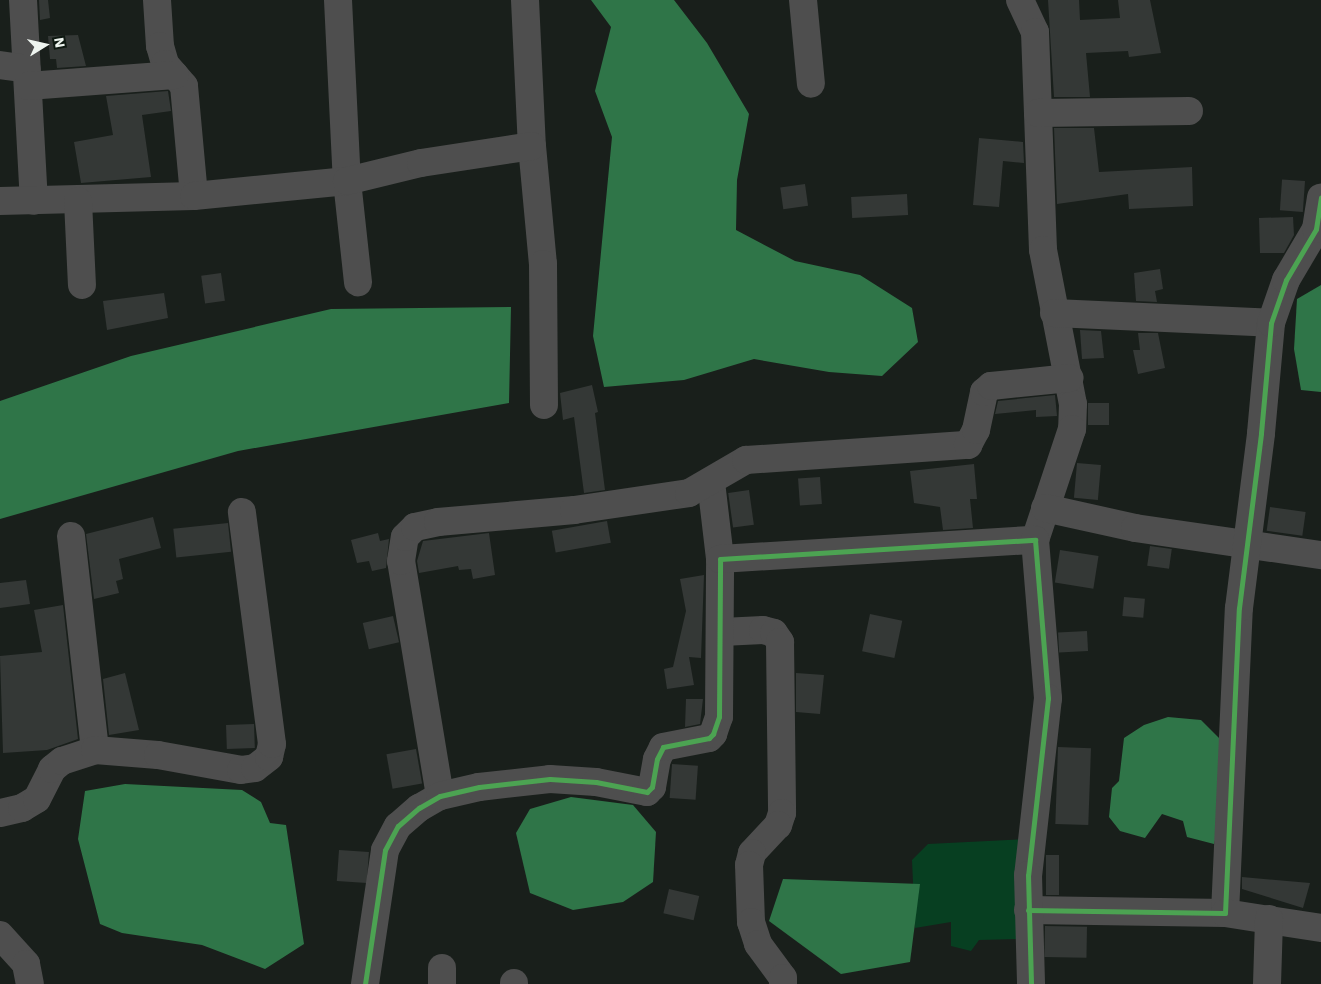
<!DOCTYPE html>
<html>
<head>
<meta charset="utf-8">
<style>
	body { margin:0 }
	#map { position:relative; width:1321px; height:984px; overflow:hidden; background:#191f1b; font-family:"Work Sans",sans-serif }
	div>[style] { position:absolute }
	.green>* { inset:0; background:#073f21 }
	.water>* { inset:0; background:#2f7548 }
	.building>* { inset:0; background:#343836; transform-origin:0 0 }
	.minor>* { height:28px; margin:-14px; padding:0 14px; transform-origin:14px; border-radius:14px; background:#4e4e4e }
	.cycleway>* { height:5px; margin:-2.5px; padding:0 2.5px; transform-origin:2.5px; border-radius:2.5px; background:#4ca352 }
	span { translate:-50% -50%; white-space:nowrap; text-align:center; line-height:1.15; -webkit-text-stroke:5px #0e1811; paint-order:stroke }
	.north { position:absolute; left:20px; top:20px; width:50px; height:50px; -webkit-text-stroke:4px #0e1811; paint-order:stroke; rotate:80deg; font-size:14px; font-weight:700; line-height:20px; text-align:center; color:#eef4ef }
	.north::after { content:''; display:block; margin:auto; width:18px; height:22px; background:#eef4ef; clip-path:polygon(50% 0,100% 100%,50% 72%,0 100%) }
</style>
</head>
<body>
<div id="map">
	<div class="green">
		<i style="clip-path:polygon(1026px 839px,1023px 939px,979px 940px,971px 951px,951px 946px,951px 922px,915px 928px,912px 860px,928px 844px)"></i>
	</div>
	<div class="water">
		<i style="clip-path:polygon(591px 0,674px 0,707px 43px,749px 114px,737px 180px,736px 230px,795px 261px,860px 275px,912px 308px,918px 342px,882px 376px,829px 372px,754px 359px,684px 380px,604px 387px,593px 336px,612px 137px,595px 91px,611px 27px)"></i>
		<i style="clip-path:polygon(1321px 285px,1321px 392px,1301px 390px,1294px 349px,1297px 299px)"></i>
		<i style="clip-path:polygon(511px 307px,509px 403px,238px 451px,0 519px,0 401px,131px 356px,331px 309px)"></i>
		<i style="clip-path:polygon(1168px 717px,1201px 720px,1221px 740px,1220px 822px,1214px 844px,1187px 837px,1183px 821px,1162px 814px,1145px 838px,1120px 831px,1109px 817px,1112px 788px,1119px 781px,1124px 738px,1144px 725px)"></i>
		<i style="clip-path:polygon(125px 784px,242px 790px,261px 802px,270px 823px,286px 825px,304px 944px,265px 969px,202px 945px,122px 933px,100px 924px,78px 839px,85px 791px)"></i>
		<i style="clip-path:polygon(571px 797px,633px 805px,656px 832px,653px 882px,623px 902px,573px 910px,530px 893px,516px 833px,530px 809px)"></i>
		<i style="clip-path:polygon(783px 879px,920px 884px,910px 962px,841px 974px,769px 921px)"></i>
	</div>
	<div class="building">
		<i style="clip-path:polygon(39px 0,48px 0,50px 18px,40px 20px)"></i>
		<i style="clip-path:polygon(1048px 0,1079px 0,1080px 20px,1120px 18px,1118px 0,1150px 0,1161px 53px,1129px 57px,1128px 51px,1086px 53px,1090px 97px,1054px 97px)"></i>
		<i style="clip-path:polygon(78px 35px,86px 66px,57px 68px,56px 59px,50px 59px,48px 36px)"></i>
		<i style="clip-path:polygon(168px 91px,171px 111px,142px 115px,151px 177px,81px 183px,74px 142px,113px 135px,106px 96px)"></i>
		<i style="clip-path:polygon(1054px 128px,1094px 128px,1099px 172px,1192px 167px,1193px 206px,1129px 209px,1128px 194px,1057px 204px)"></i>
		<i style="clip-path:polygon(979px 138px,1023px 142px,1024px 163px,1003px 161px,999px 207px,973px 205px)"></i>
		<i style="left:1305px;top:181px;width:31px;height:23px;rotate:94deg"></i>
		<i style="left:805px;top:184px;width:22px;height:25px;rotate:82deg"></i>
		<i style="left:907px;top:194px;width:21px;height:56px;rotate:87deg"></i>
		<i style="clip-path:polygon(1293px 217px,1294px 235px,1284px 253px,1260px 253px,1259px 218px)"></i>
		<i style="clip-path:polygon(1160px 269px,1163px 289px,1155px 291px,1157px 302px,1136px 301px,1134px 273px)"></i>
		<i style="left:221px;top:273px;width:28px;height:20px;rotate:82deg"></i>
		<i style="clip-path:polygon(164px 293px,168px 318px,107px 330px,103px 301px)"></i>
		<i style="clip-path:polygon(1080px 330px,1101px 331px,1104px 358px,1082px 359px)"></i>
		<i style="clip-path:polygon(1138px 333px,1158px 333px,1165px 368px,1138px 374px,1133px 350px,1140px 350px)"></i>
		<i style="clip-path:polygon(592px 385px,598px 412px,595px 413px,605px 490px,584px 493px,574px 417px,563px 420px,560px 393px)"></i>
		<i style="clip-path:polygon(1055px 395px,1057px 416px,1036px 417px,1036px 410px,995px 414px,998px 401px)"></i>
		<i style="left:1088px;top:403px;width:21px;height:22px"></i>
		<i style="left:1077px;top:463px;width:24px;height:35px;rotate:5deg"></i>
		<i style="clip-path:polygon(974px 464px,977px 499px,970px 499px,973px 528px,943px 530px,940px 507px,914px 503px,910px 471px)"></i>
		<i style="left:820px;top:477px;width:27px;height:22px;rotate:86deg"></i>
		<i style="left:749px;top:490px;width:35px;height:21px;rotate:82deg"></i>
		<i style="left:1270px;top:507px;width:36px;height:24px;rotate:8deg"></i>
		<i style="clip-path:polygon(153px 517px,161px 548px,119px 559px,123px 579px,116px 581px,119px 593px,94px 599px,86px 534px)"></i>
		<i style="left:607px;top:521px;width:22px;height:56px;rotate:80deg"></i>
		<i style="left:228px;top:523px;width:29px;height:55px;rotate:84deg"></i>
		<i style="clip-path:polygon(378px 533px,380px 541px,389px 539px,386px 568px,372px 571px,369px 561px,357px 563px,351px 540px)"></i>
		<i style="clip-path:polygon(489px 533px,495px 575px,473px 579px,471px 569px,459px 570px,458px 566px,419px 573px,417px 561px,423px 541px)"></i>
		<i style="left:1150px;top:546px;width:22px;height:20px;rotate:8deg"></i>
		<i style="left:1060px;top:550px;width:39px;height:33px;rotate:9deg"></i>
		<i style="clip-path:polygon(704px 575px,701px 658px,689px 657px,694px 685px,667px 689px,664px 669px,673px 667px,686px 611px,680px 579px)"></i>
		<i style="clip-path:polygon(26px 580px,30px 604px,0 608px,0 583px)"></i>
		<i style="left:1124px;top:597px;width:21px;height:19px;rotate:5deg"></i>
		<i style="clip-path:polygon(63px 605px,78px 739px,47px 750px,3px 753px,0 656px,42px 652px,34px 610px)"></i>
		<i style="left:870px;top:614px;width:33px;height:38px;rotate:12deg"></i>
		<i style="left:393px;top:616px;width:27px;height:31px;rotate:77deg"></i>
		<i style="left:1087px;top:631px;width:20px;height:29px;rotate:87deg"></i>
		<i style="clip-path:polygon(125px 673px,139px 730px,109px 735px,103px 679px)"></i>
		<i style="clip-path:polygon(796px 673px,824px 675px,820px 714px,796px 712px)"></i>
		<i style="clip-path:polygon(686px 699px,703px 699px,700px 724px,685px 727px)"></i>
		<i style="left:254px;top:724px;width:24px;height:28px;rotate:88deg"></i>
		<i style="left:1058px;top:747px;width:33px;height:77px;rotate:2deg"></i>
		<i style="left:416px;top:749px;width:35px;height:30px;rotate:80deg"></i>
		<i style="left:672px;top:764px;width:26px;height:34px;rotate:4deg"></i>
		<i style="left:339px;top:850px;width:30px;height:31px;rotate:4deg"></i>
		<i style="left:1046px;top:855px;width:13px;height:40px"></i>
		<i style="clip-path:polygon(1242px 877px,1310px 883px,1303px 908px,1242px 889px)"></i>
		<i style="left:669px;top:889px;width:31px;height:25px;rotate:13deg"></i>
		<i style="left:1045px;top:926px;width:42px;height:31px;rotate:1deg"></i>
	</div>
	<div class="minor">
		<i style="left:23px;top:0;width:201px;rotate:86.9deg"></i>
		<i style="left:157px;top:0;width:46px;rotate:86.3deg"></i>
		<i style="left:160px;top:46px;width:19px;rotate:74deg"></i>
		<i style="left:165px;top:64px;width:29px;rotate:49deg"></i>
		<i style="left:184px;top:86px;width:110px;rotate:84.8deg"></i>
		<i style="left:338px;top:0;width:181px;rotate:87.2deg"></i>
		<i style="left:347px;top:181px;width:102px;rotate:83.8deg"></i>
		<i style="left:525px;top:0;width:146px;rotate:87.3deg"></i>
		<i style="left:532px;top:146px;width:119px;rotate:84.7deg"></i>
		<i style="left:543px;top:264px;width:141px;rotate:89.6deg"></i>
		<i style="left:803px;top:0;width:84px;rotate:84.6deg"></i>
		<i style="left:1020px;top:0;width:35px;rotate:65deg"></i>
		<i style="left:1035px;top:32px;width:218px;rotate:87.9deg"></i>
		<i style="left:1043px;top:250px;width:157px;rotate:79deg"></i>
		<i style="left:1073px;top:404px;width:25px;rotate:92deg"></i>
		<i style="left:1072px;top:429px;width:117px;rotate:108.4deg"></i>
		<i style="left:0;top:65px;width:27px;rotate:8deg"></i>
		<i style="left:28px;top:86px;width:147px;rotate:-4.3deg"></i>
		<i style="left:1038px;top:113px;width:151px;rotate:-0.8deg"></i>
		<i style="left:0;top:201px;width:194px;rotate:-1.5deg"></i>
		<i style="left:194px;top:196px;width:154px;rotate:-5.6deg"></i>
		<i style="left:347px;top:181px;width:76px;rotate:-13.7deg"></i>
		<i style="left:421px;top:163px;width:112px;rotate:-8.7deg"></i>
		<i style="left:78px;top:201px;width:84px;rotate:87.3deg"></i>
		<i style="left:1054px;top:313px;width:217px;rotate:2.6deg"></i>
		<i style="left:711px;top:482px;width:78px;rotate:83.3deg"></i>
		<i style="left:1045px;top:508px;width:92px;rotate:12.5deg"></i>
		<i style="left:1135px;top:528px;width:188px;rotate:8.3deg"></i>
		<i style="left:71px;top:536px;width:215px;rotate:83.6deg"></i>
		<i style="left:722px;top:632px;width:41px;rotate:-2.8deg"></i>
		<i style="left:763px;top:630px;width:11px;rotate:15deg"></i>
		<i style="left:774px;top:633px;width:11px;rotate:56deg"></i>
		<i style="left:780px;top:642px;width:171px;rotate:89.3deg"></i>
		<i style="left:782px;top:813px;width:13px;rotate:108deg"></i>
		<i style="left:778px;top:825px;width:38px;rotate:133deg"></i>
		<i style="left:752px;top:853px;width:12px;rotate:104deg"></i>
		<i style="left:749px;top:865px;width:57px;rotate:88deg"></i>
		<i style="left:751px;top:922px;width:23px;rotate:72deg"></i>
		<i style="left:758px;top:944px;width:42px;rotate:53.7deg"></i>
		<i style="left:783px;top:978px;width:6px;rotate:90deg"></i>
		<i style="left:440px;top:796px;width:238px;rotate:-99.4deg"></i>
		<i style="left:401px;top:561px;width:24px;rotate:-81deg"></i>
		<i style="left:405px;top:537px;width:14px;rotate:-45deg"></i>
		<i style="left:415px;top:527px;width:24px;rotate:-12deg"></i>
		<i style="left:438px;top:522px;width:137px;rotate:-5deg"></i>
		<i style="left:574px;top:510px;width:116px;rotate:-8.4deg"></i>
		<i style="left:689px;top:493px;width:66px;rotate:-30.1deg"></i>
		<i style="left:746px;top:460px;width:223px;rotate:-3.9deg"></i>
		<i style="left:968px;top:445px;width:17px;rotate:-62deg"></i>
		<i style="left:976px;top:430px;width:39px;rotate:-78deg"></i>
		<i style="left:984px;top:392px;width:9px;rotate:-41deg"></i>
		<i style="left:991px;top:386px;width:79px;rotate:-5.8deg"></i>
		<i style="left:0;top:813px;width:23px;rotate:-13deg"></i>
		<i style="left:22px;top:808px;width:17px;rotate:-31deg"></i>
		<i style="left:37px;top:799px;width:34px;rotate:-63deg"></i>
		<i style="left:52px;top:769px;width:13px;rotate:-39deg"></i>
		<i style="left:62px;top:761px;width:35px;rotate:-18deg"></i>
		<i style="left:95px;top:750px;width:63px;rotate:4.5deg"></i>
		<i style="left:158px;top:755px;width:84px;rotate:10.2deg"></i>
		<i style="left:241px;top:770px;width:14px;rotate:-8deg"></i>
		<i style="left:255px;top:768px;width:18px;rotate:-38deg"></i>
		<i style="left:269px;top:757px;width:13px;rotate:-77deg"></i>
		<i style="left:272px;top:744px;width:234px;rotate:-97.4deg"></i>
		<i style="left:1028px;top:910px;width:197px;rotate:0.9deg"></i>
		<i style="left:1225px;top:913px;width:305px;rotate:-87.4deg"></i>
		<i style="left:1239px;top:608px;width:176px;rotate:-82.8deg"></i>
		<i style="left:1261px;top:433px;width:110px;rotate:-84.8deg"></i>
		<i style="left:1271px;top:323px;width:46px;rotate:-70.8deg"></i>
		<i style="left:1286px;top:280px;width:59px;rotate:-59.5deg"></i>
		<i style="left:1316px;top:229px;width:32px;rotate:-81deg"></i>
		<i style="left:1225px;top:913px;width:97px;rotate:8.9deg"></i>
		<i style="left:0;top:935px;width:39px;rotate:48deg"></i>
		<i style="left:26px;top:964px;width:20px;rotate:79deg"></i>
		<i style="left:442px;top:968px;width:16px;rotate:90deg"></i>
		<i style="left:365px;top:984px;width:135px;rotate:-81.5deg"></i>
		<i style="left:385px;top:850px;width:27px;rotate:-62deg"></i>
		<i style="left:398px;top:826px;width:28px;rotate:-41deg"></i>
		<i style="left:419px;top:808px;width:24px;rotate:-30deg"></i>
		<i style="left:440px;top:796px;width:40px;rotate:-13deg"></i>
		<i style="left:479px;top:787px;width:71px;rotate:-6.4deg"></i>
		<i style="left:550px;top:779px;width:46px;rotate:3.7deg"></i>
		<i style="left:596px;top:782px;width:52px;rotate:11.1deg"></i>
		<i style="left:647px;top:792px;width:7px;rotate:-45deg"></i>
		<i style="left:652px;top:787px;width:28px;rotate:-80deg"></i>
		<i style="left:657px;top:759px;width:13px;rotate:-63deg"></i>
		<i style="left:663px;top:747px;width:47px;rotate:-11.1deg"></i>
		<i style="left:709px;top:738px;width:6px;rotate:-45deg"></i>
		<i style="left:713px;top:734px;width:18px;rotate:-71deg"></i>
		<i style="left:719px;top:717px;width:158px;rotate:-89.6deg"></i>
		<i style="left:720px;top:559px;width:316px;rotate:-3.5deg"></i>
		<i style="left:1035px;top:540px;width:159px;rotate:85.3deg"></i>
		<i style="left:1048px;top:698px;width:178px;rotate:96.4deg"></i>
		<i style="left:1028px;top:875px;width:109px;rotate:88.4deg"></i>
		<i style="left:514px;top:984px;width:1px;rotate:-90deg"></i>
		<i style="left:1267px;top:984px;width:65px;rotate:-88.2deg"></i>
	</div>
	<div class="cycleway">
		<i style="left:1028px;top:910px;width:197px;rotate:0.9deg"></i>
		<i style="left:1225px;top:913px;width:305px;rotate:-87.4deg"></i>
		<i style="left:1239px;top:608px;width:176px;rotate:-82.8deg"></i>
		<i style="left:1261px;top:433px;width:110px;rotate:-84.8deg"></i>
		<i style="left:1271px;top:323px;width:46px;rotate:-70.8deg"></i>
		<i style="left:1286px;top:280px;width:59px;rotate:-59.5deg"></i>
		<i style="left:1316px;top:229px;width:32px;rotate:-81deg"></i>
		<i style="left:365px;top:984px;width:135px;rotate:-81.5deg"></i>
		<i style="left:385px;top:850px;width:27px;rotate:-62deg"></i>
		<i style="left:398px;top:826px;width:28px;rotate:-41deg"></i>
		<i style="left:419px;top:808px;width:24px;rotate:-30deg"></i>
		<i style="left:440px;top:796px;width:40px;rotate:-13deg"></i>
		<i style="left:479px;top:787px;width:71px;rotate:-6.4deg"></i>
		<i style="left:550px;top:779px;width:46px;rotate:3.7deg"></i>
		<i style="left:596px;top:782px;width:52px;rotate:11.1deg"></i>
		<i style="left:647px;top:792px;width:7px;rotate:-45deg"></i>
		<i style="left:652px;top:787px;width:28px;rotate:-80deg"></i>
		<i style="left:657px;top:759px;width:13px;rotate:-63deg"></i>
		<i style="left:663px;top:747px;width:47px;rotate:-11.1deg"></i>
		<i style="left:709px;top:738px;width:6px;rotate:-45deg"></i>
		<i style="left:713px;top:734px;width:18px;rotate:-71deg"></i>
		<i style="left:719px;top:717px;width:158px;rotate:-89.6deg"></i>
		<i style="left:720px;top:559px;width:316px;rotate:-3.5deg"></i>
		<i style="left:1035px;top:540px;width:159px;rotate:85.3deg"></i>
		<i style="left:1048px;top:698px;width:178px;rotate:96.4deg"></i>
		<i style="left:1028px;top:875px;width:109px;rotate:88.4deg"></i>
	</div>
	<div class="north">N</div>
</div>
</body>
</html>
